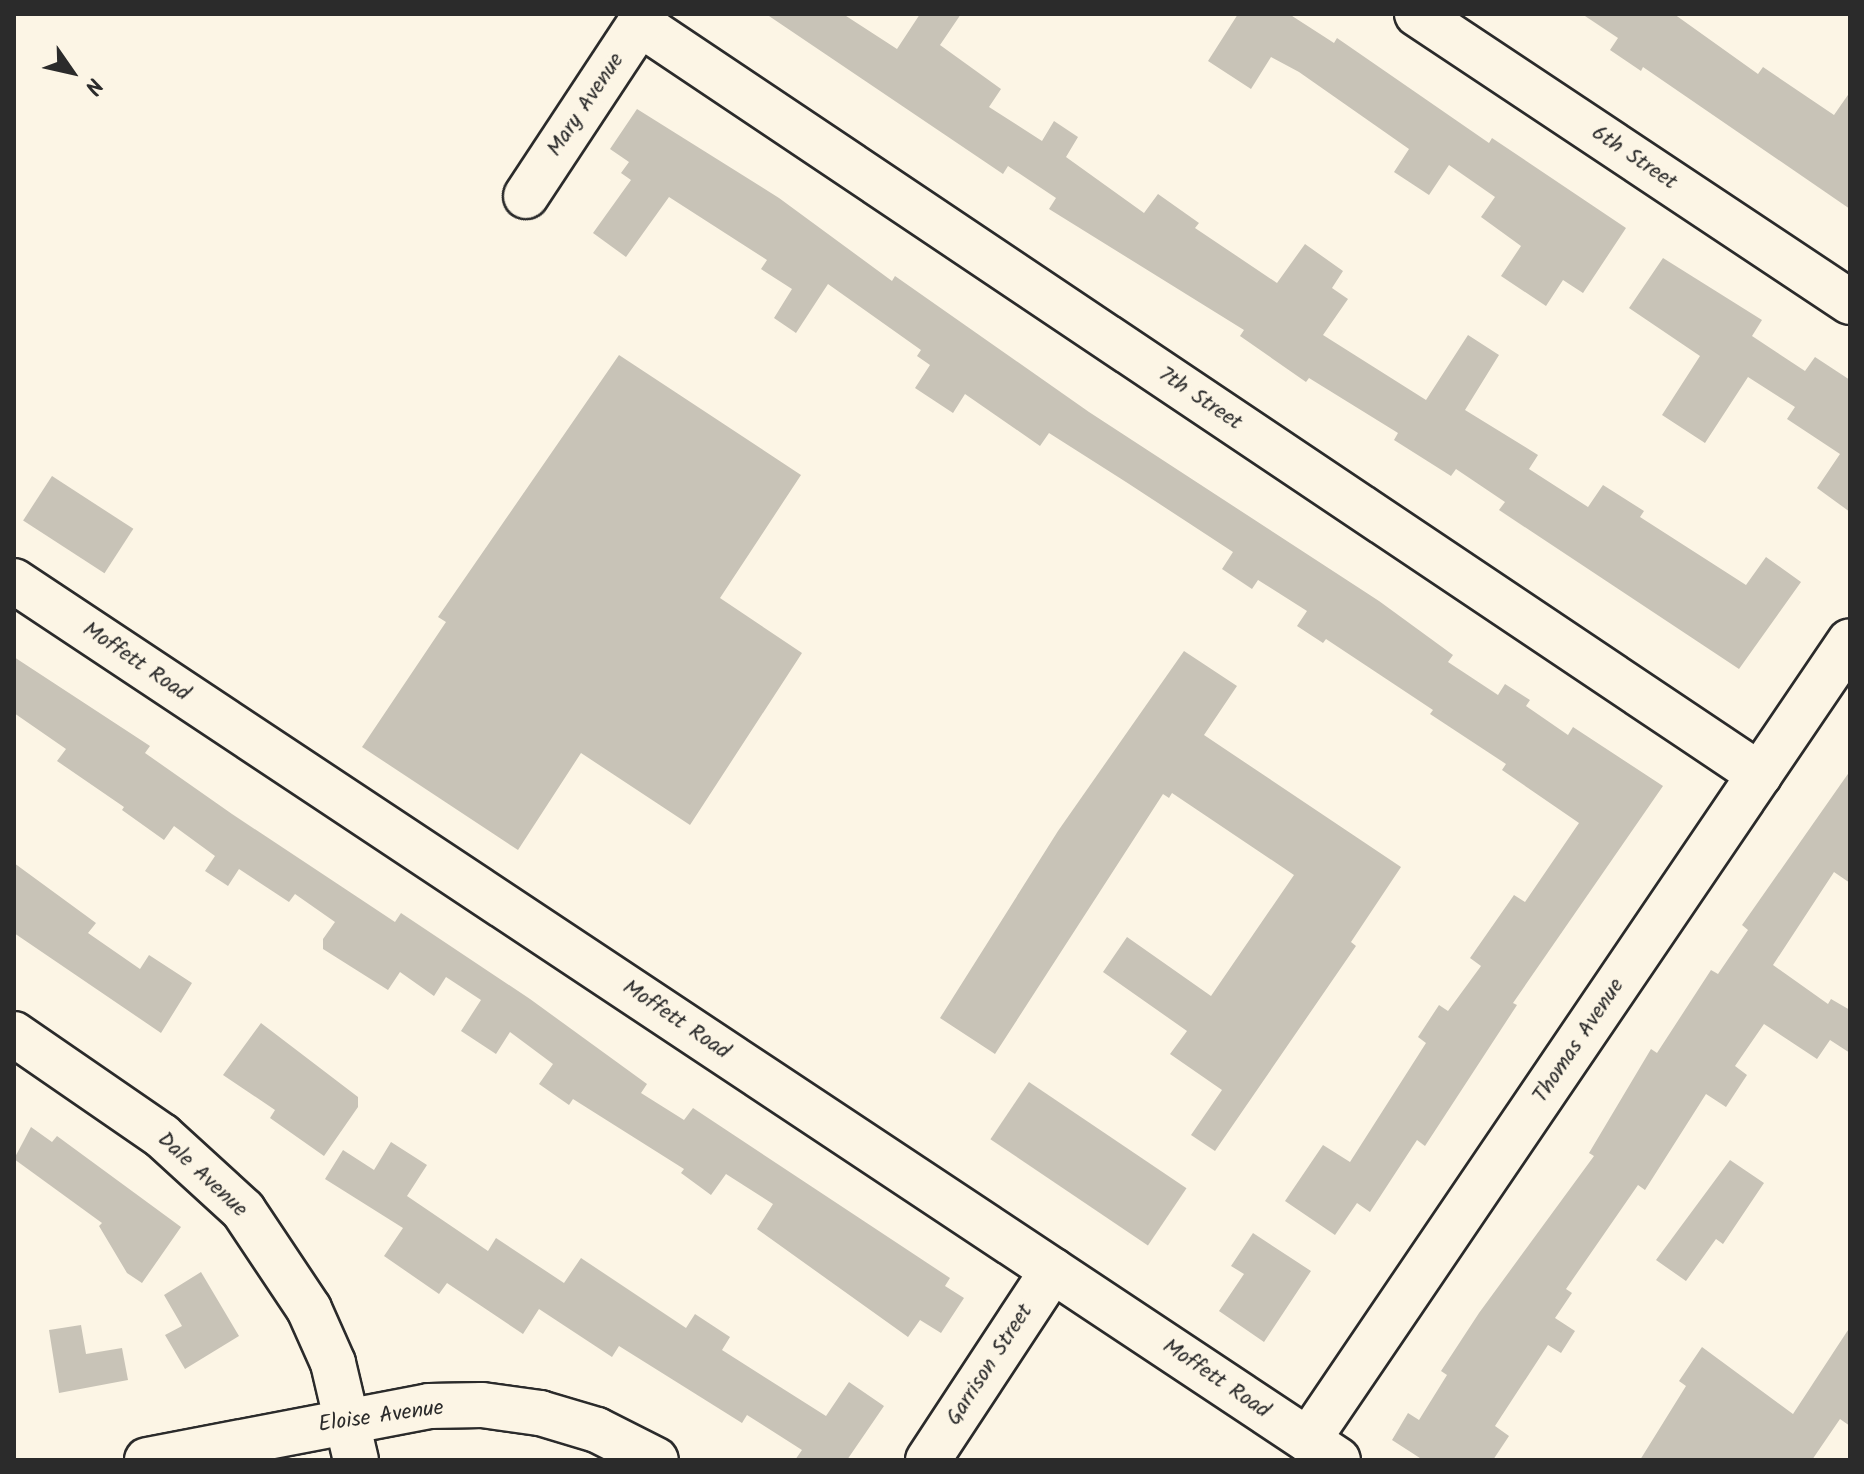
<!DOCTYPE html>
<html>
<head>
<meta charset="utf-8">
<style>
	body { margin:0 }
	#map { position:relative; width:1864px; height:1474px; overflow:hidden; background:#fcf5e5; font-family:Kalam,sans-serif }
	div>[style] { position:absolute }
	.building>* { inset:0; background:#c8c3b7; transform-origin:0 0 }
	.roads { filter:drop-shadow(2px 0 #2b2b2b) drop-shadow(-2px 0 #2b2b2b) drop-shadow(0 2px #2b2b2b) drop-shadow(0 -2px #2b2b2b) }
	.minor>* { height:44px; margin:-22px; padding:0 22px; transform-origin:22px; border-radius:22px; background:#fcf5e5 }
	span { translate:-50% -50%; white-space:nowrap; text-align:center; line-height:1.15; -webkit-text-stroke:8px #fcf5e5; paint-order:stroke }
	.street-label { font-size:22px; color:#2b2b2b }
	.frame { position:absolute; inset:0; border:16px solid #2b2b2b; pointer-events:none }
	.north { position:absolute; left:32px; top:32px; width:80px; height:80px; -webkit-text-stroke:6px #fcf5e5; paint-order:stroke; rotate:124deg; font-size:22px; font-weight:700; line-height:32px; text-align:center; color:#2b2b2b }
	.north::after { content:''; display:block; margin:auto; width:28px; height:36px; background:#2b2b2b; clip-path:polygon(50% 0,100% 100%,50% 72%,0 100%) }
</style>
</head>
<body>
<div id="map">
	<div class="building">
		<i style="clip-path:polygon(766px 14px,843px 14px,897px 49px,920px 14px,961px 14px,940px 45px,1001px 89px,989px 107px,1042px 141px,1054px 121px,1078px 137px,1066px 157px,1144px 213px,1158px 194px,1199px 223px,1195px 228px,1277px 283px,1305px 244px,1343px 271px,1332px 288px,1348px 299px,1323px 335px,1426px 400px,1468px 335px,1499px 355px,1465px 410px,1538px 455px,1529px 469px,1588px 507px,1603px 485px,1644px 511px,1640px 517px,1746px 585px,1766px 557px,1801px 582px,1739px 669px,1499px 510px,1505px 502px,1456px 469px,1451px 476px,1394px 440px,1398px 433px,1309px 378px,1306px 382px,1240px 336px,1244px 330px,1049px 209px,1056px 198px,1008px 166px,1003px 174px)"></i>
		<i style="clip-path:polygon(1238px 14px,1289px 14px,1334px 43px,1337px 38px,1489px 143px,1492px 138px,1626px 228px,1583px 293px,1563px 280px,1546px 306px,1501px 276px,1521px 246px,1481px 217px,1495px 197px,1449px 165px,1429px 195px,1394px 172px,1409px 149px,1299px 72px,1271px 57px,1251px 89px,1208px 61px)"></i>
		<i style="clip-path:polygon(1582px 14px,1674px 14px,1758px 74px,1763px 67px,1834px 115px,1850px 92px,1850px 209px,1643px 67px,1641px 71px,1610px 50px,1618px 38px)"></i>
		<i style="clip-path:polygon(637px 109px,779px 198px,892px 281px,895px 276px,1089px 412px,1379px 601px,1453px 655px,1448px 662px,1498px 695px,1505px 684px,1530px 700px,1526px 706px,1568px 735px,1573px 727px,1663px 786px,1513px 1003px,1517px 1005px,1425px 1146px,1417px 1140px,1370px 1212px,1357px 1203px,1335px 1235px,1285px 1201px,1323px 1145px,1350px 1162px,1426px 1043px,1418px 1037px,1439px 1005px,1448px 1011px,1481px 966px,1470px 958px,1514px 895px,1525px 902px,1579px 823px,1502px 770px,1506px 764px,1430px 714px,1433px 710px,1326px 639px,1323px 643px,1297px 626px,1307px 611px,1258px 580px,1252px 589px,1222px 569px,1233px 552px,1126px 482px,1049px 433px,1040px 446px,965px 394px,953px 413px,915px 388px,930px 365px,917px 356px,921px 350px,828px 284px,796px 333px,774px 318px,792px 289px,761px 269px,767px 260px,669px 197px,626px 257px,593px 233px,631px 180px,621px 173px,629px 162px,610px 149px)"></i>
		<i style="clip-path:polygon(1663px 258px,1762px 320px,1752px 336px,1805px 371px,1815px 357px,1850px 380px,1850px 512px,1817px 488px,1840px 454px,1787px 419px,1795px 407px,1748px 377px,1705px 443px,1662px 415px,1700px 356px,1629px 308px)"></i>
		<i style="clip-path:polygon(619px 355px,801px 475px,720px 598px,802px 653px,690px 825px,581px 753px,518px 850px,362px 747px,446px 622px,438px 617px)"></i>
		<i style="left:52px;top:476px;width:97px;height:53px;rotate:33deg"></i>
		<i style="clip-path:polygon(1184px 651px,1237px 686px,1204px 735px,1401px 867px,1351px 942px,1356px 946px,1215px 1151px,1191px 1135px,1222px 1090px,1170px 1054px,1187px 1031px,1103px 972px,1127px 937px,1211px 996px,1294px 875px,1172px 793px,1169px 798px,1163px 794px,995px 1054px,940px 1018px,1058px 831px)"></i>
		<i style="clip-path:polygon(14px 657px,150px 746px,145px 753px,232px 814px,395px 922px,401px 913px,530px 999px,647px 1084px,641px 1093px,684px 1120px,693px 1108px,950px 1278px,945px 1286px,964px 1298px,941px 1333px,920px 1320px,908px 1337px,757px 1229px,773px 1204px,726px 1174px,711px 1195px,681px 1173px,684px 1169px,573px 1099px,569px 1105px,539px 1084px,553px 1064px,510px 1032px,496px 1054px,461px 1031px,481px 1000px,446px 977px,434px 996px,400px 972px,388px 990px,323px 949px,323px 939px,335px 922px,295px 894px,289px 902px,239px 869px,228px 886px,205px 871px,215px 856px,174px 826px,164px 840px,122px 810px,124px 807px,57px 761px,66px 749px,14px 713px)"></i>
		<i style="clip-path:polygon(1850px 771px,1850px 883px,1834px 872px,1773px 965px,1828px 1004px,1831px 999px,1850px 1010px,1850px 1053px,1830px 1040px,1817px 1059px,1764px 1024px,1735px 1066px,1747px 1075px,1726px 1107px,1706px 1094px,1645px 1190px,1638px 1185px,1566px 1289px,1572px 1293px,1555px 1318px,1575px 1331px,1561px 1353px,1548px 1345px,1495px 1426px,1509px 1436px,1493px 1460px,1423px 1460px,1392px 1440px,1408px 1413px,1419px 1420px,1447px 1375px,1441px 1371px,1479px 1313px,1594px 1156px,1589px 1153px,1651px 1049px,1657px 1053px,1711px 970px,1718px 974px,1748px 930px,1742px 925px)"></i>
		<i style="clip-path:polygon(14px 863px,96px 923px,88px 933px,140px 969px,149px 955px,192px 983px,161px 1033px,14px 933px)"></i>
		<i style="clip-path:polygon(261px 1023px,358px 1097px,358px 1107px,324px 1156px,270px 1118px,275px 1110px,223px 1075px)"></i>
		<i style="left:1029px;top:1082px;width:190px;height:69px;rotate:34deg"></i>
		<i style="clip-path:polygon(31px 1127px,52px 1142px,57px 1136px,181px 1227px,142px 1283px,127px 1273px,99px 1226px,102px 1223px,14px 1159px)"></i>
		<i style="clip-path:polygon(391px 1142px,427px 1165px,407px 1196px,488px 1251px,496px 1238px,564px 1283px,581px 1258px,686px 1328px,695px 1314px,730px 1337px,722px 1350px,826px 1416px,849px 1382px,884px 1406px,847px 1460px,795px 1460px,802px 1450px,747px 1415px,742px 1423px,619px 1346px,612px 1357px,539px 1309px,523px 1334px,447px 1283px,439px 1294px,384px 1256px,403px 1228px,325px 1179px,343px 1150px,374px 1170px)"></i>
		<i style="clip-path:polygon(1730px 1160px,1764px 1183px,1723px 1244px,1716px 1239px,1686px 1281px,1656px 1260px)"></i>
		<i style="clip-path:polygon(1253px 1233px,1311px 1271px,1264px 1342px,1219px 1311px,1244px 1274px,1231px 1266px)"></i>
		<i style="clip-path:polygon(201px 1272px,239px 1336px,185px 1369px,165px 1335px,182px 1326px,164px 1295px)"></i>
		<i style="clip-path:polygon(81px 1325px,86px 1354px,122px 1348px,128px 1380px,59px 1393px,49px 1330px)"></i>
		<i style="clip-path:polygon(1850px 1327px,1850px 1426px,1840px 1419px,1812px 1460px,1640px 1460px,1686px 1386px,1679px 1381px,1702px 1347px,1793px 1414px)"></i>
	</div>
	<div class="roads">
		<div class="minor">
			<i style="left:1417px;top:14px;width:520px;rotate:33.63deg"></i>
			<i style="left:640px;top:24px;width:1348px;rotate:33.84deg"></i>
			<i style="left:526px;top:196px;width:218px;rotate:-56.6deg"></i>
			<i style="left:14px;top:581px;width:1589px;rotate:33.58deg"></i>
			<i style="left:14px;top:1034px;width:180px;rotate:34.6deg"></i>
			<i style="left:162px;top:1136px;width:110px;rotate:42.4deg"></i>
			<i style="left:243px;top:1210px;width:119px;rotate:56.3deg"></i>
			<i style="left:309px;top:1309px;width:59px;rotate:66deg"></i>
			<i style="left:333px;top:1363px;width:100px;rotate:76.7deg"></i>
			<i style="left:1308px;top:1440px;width:965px;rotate:-55.85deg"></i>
			<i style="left:147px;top:1460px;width:287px;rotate:-10.8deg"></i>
			<i style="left:429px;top:1406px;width:53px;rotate:-1.1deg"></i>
			<i style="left:482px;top:1405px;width:59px;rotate:7.9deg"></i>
			<i style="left:540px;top:1413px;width:59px;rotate:16.6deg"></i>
			<i style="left:597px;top:1430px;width:66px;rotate:27deg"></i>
			<i style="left:928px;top:1460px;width:227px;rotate:-56.7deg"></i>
		</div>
	</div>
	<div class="street-label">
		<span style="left:586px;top:105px;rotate:-56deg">Mary Avenue</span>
		<span style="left:1634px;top:158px;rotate:34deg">6th Street</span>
		<span style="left:1200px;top:399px;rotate:34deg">7th Street</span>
		<span style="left:136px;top:662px;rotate:34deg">Moffett Road</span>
		<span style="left:676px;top:1020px;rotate:34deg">Moffett Road</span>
		<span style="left:1579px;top:1041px;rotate:-56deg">Thomas Avenue</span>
		<span style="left:202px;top:1175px;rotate:43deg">Dale Avenue</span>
		<span style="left:990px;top:1365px;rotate:-57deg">Garrison Street</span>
		<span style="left:1216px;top:1379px;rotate:34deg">Moffett Road</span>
		<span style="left:381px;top:1417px;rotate:-8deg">Eloise Avenue</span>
	</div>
	<div class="frame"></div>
	<div class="north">N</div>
</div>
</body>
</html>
